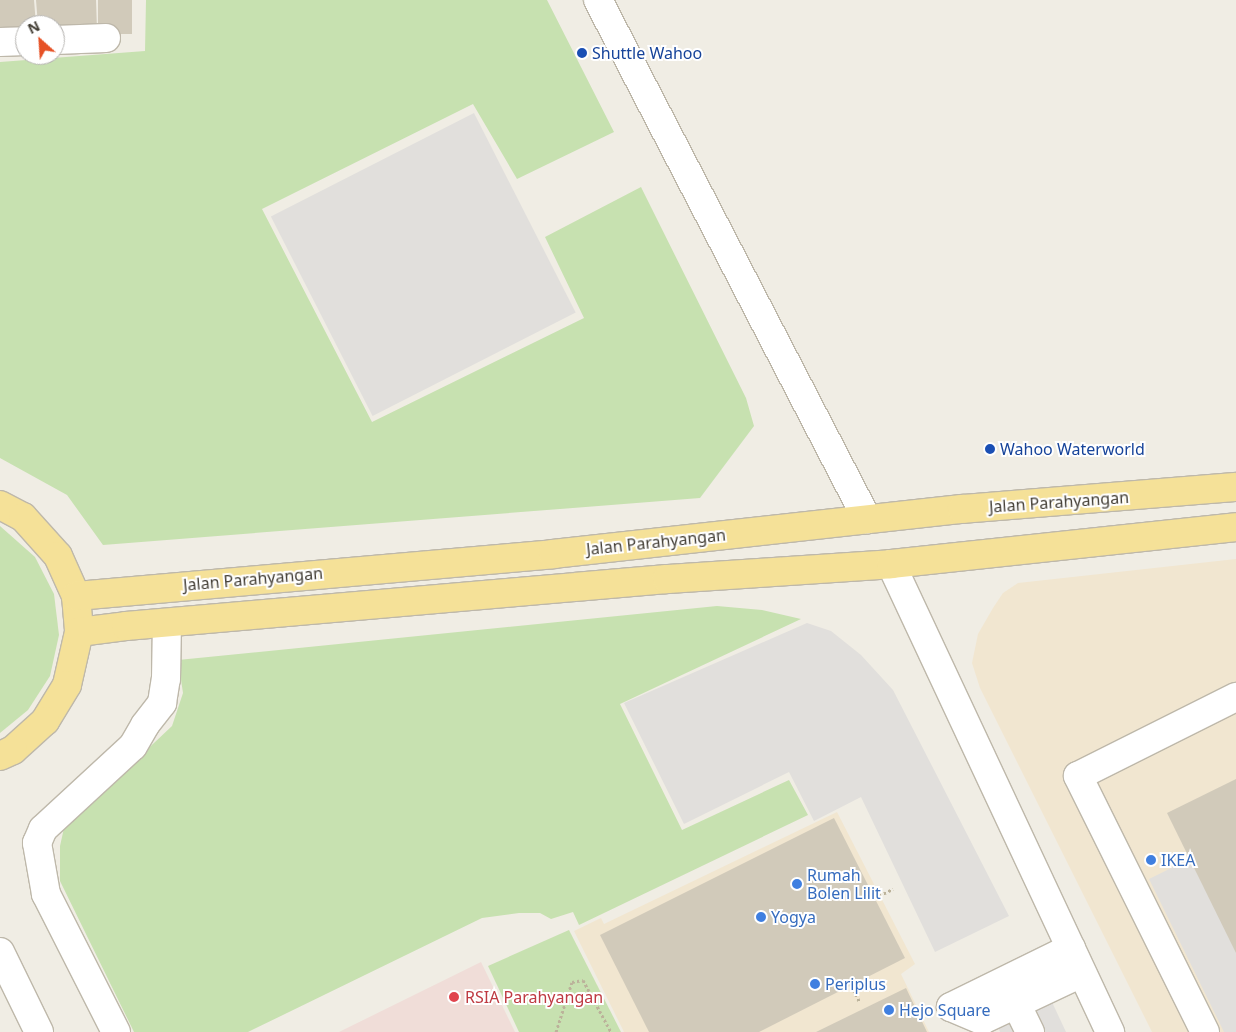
<!DOCTYPE html>
<html>
<head>
<meta charset="utf-8">
<style>
	body { margin:0 }
	#map { position:relative; width:1236px; height:1032px; overflow:hidden; background:#f0ede4; font-family:"Noto Sans",sans-serif }
	div>[style] { position:absolute }
	.commercial>* { inset:0; background:#f1e6d0 }
	.medical>* { inset:0; background:#f0ddd8 }
	.green>* { inset:0; background:#c7e1b0 }
	.parking>* { inset:0; background:#e1dfdc; transform-origin:0 0 }
	.building>* { inset:0; background:#d1caba; transform-origin:0 0 }
	.path>* { height:3px; margin-top:-1.5px; transform-origin:0; background:repeating-linear-gradient(90deg,#bbb29a 0 2.5px,transparent 0 5px) }
	.roads { filter:drop-shadow(1px 0 #beb8aa) drop-shadow(-1px 0 #beb8aa) drop-shadow(0 1px #beb8aa) drop-shadow(0 -1px #beb8aa) }
	.minor>* { height:28px; margin:-14px; padding:0 14px; transform-origin:14px; border-radius:14px; background:#fff }
	.major>* { height:28px; margin:-14px; padding:0 14px; transform-origin:14px; border-radius:14px; background:#f5e198 }
	.dots>* { width:14px; height:14px; translate:-50% -50%; box-sizing:border-box; border:2px solid #fff; border-radius:50% }
	span { translate:-50% -50%; white-space:nowrap; text-align:center; line-height:1.15; -webkit-text-stroke:4px #fff; paint-order:stroke }
	.transit-label { font-size:16px; color:#164399 }
	.left { translate:0 -50%; text-align:left }
	.street-label { font-size:16px; color:#423d34 }
	.shop-label { font-size:16px; color:#366cbe }
	.health-label { font-size:16px; color:#be3a42 }
	.north { position:absolute; left:15px; top:15px; width:50px; height:50px; box-sizing:border-box; background:#fff; border:1px solid #b3b1ae; border-radius:50%; rotate:334deg; font-size:14px; font-weight:700; line-height:20px; text-align:center; color:#423d34 }
	.north::after { content:''; display:block; margin:auto; width:18px; height:22px; background:#e65125; clip-path:polygon(50% 0,100% 100%,50% 72%,0 100%) }
</style>
</head>
<body>
<div id="map">
	<div class="commercial">
		<i style="clip-path:polygon(1236px 559px,1236px 1032px,1152px 1032px,980px 688px,972px 663px,978px 634px,993px 608px,1003px 593px,1018px 583px)"></i>
		<i style="clip-path:polygon(837px 812px,915px 964px,901px 974px,929px 1032px,624px 1032px,574px 931px,601px 918px,604px 924px)"></i>
	</div>
	<div class="medical">
		<i style="clip-path:polygon(481px 962px,515px 1032px,339px 1032px)"></i>
	</div>
	<div class="green">
		<i style="clip-path:polygon(146px 0,547px 0,614px 132px,517px 179px,473px 104px,262px 209px,372px 422px,584px 318px,545px 237px,641px 187px,746px 398px,754px 426px,700px 498px,103px 545px,67px 495px,0 458px,0 62px,145px 51px)"></i>
		<i style="clip-path:polygon(0 526px,35px 557px,54px 594px,59px 635px,50px 676px,28px 710px,0 733px)"></i>
		<i style="clip-path:polygon(717px 606px,762px 610px,801px 619px,620px 704px,682px 830px,789px 780px,808px 815px,579px 925px,573px 912px,551px 919px,540px 913px,519px 913px,482px 918px,248px 1032px,134px 1032px,60px 881px,60px 846px,64px 828px,172px 726px,183px 693px,178px 660px)"></i>
		<i style="clip-path:polygon(569px 930px,621px 1032px,519px 1032px,488px 966px)"></i>
	</div>
	<div class="parking">
		<i style="left:474px;top:113px;width:224px;height:228px;rotate:63deg"></i>
		<i style="clip-path:polygon(807px 623px,831px 631px,861px 655px,893px 690px,1009px 916px,935px 952px,861px 797px,814px 821px,789px 772px,684px 824px,624px 703px)"></i>
		<i style="clip-path:polygon(1236px 836px,1236px 1032px,1224px 1032px,1149px 879px)"></i>
		<i style="clip-path:polygon(1051px 1000px,1066px 1032px,1000px 1032px,998px 1027px)"></i>
	</div>
	<div class="building">
		<i style="clip-path:polygon(0 0,34px 0,36px 25px,25px 25px,25px 32px,0 35px)"></i>
		<i style="clip-path:polygon(36px 0,96px 0,97px 30px,55px 33px,55px 25px,38px 25px)"></i>
		<i style="left:98px;top:0;width:34px;height:34px"></i>
		<i style="clip-path:polygon(1236px 779px,1236px 953px,1167px 813px)"></i>
		<i style="clip-path:polygon(834px 818px,905px 958px,759px 1032px,649px 1032px,600px 935px)"></i>
		<i style="clip-path:polygon(906px 988px,927px 1032px,816px 1032px)"></i>
	</div>
	<div class="path">
		<i style="left:875px;top:898px;width:20px;rotate:-27deg"></i>
		<i style="left:851px;top:985px;width:18px;rotate:63deg"></i>
		<i style="left:556px;top:1032px;width:52px;rotate:-72.3deg"></i>
		<i style="left:572px;top:982px;width:11px;rotate:-10deg"></i>
		<i style="left:583px;top:980px;width:59px;rotate:61.7deg"></i>
	</div>
	<div class="roads">
		<div class="minor">
			<i style="left:598px;top:0;width:585px;rotate:62.6deg"></i>
			<i style="left:55px;top:40px;width:51px;rotate:-2.2deg"></i>
			<i style="left:0;top:42px;width:25px;rotate:-2deg"></i>
			<i style="left:891px;top:564px;width:517px;rotate:64.92deg"></i>
			<i style="left:1071px;top:948px;width:134px;rotate:153.8deg"></i>
			<i style="left:951px;top:1007px;width:34px;rotate:23deg"></i>
			<i style="left:982px;top:1020px;width:110px;rotate:-25.2deg"></i>
			<i style="left:0;top:952px;width:89px;rotate:64deg"></i>
			<i style="left:1009px;top:989px;width:48px;rotate:64deg"></i>
			<i style="left:116px;top:1032px;width:155px;rotate:-116.9deg"></i>
			<i style="left:46px;top:894px;width:52px;rotate:-100deg"></i>
			<i style="left:37px;top:843px;width:15px;rotate:-67deg"></i>
			<i style="left:43px;top:829px;width:122px;rotate:-42.7deg"></i>
			<i style="left:133px;top:746px;width:24px;rotate:-60deg"></i>
			<i style="left:145px;top:725px;width:28px;rotate:-52deg"></i>
			<i style="left:162px;top:703px;width:24px;rotate:-81deg"></i>
			<i style="left:166px;top:679px;width:56px;rotate:-89deg"></i>
			<i style="left:1205px;top:1032px;width:286px;rotate:-116.4deg"></i>
			<i style="left:1078px;top:776px;width:177px;rotate:-26.6deg"></i>
		</div>
		<div class="major">
			<i style="left:0;top:505px;width:26px;rotate:28deg"></i>
			<i style="left:23px;top:517px;width:52px;rotate:48.1deg"></i>
			<i style="left:58px;top:556px;width:44px;rotate:65.8deg"></i>
			<i style="left:76px;top:596px;width:36px;rotate:85deg"></i>
			<i style="left:79px;top:632px;width:54px;rotate:102.8deg"></i>
			<i style="left:67px;top:685px;width:42px;rotate:121.4deg"></i>
			<i style="left:45px;top:721px;width:43px;rotate:137.8deg"></i>
			<i style="left:13px;top:750px;width:14px;rotate:155deg"></i>
			<i style="left:76px;top:596px;width:479px;rotate:-5deg"></i>
			<i style="left:553px;top:554px;width:411px;rotate:-6.3deg"></i>
			<i style="left:962px;top:509px;width:275px;rotate:-4.6deg"></i>
			<i style="left:79px;top:632px;width:47px;rotate:-7.3deg"></i>
			<i style="left:126px;top:626px;width:543px;rotate:-4.97deg"></i>
			<i style="left:667px;top:579px;width:225px;rotate:-3.8deg"></i>
			<i style="left:891px;top:564px;width:347px;rotate:-6.1deg"></i>
		</div>
	</div>
	<div class="dots">
		<i style="left:582px;top:53px;background:#1a4fb4"></i>
		<i style="left:990px;top:449px;background:#1a4fb4"></i>
		<i style="left:1151px;top:860px;background:#3f7fe0"></i>
		<i style="left:797px;top:884px;background:#3f7fe0"></i>
		<i style="left:761px;top:917px;background:#3f7fe0"></i>
		<i style="left:815px;top:984px;background:#3f7fe0"></i>
		<i style="left:454px;top:997px;background:#e0444e"></i>
		<i style="left:889px;top:1010px;background:#3f7fe0"></i>
	</div>
	<div class="transit-label">
		<span class="left" style="left:592px;top:53px">Shuttle Wahoo</span>
		<span class="left" style="left:1000px;top:449px">Wahoo Waterworld</span>
	</div>
	<div class="street-label">
		<span style="left:1059px;top:502px;rotate:-4deg">Jalan Parahyangan</span>
		<span style="left:656px;top:542px;rotate:-6deg">Jalan Parahyangan</span>
		<span style="left:253px;top:579px;rotate:-5deg">Jalan Parahyangan</span>
	</div>
	<div class="shop-label">
		<span class="left" style="left:1161px;top:860px">IKEA</span>
		<span class="left" style="left:807px;top:884px">Rumah<br>Bolen Lilit</span>
		<span class="left" style="left:771px;top:917px">Yogya</span>
		<span class="left" style="left:825px;top:984px">Periplus</span>
		<span class="left" style="left:899px;top:1010px">Hejo Square</span>
	</div>
	<div class="health-label">
		<span class="left" style="left:465px;top:997px">RSIA Parahyangan</span>
	</div>
	<div class="north">N</div>
</div>
</body>
</html>
